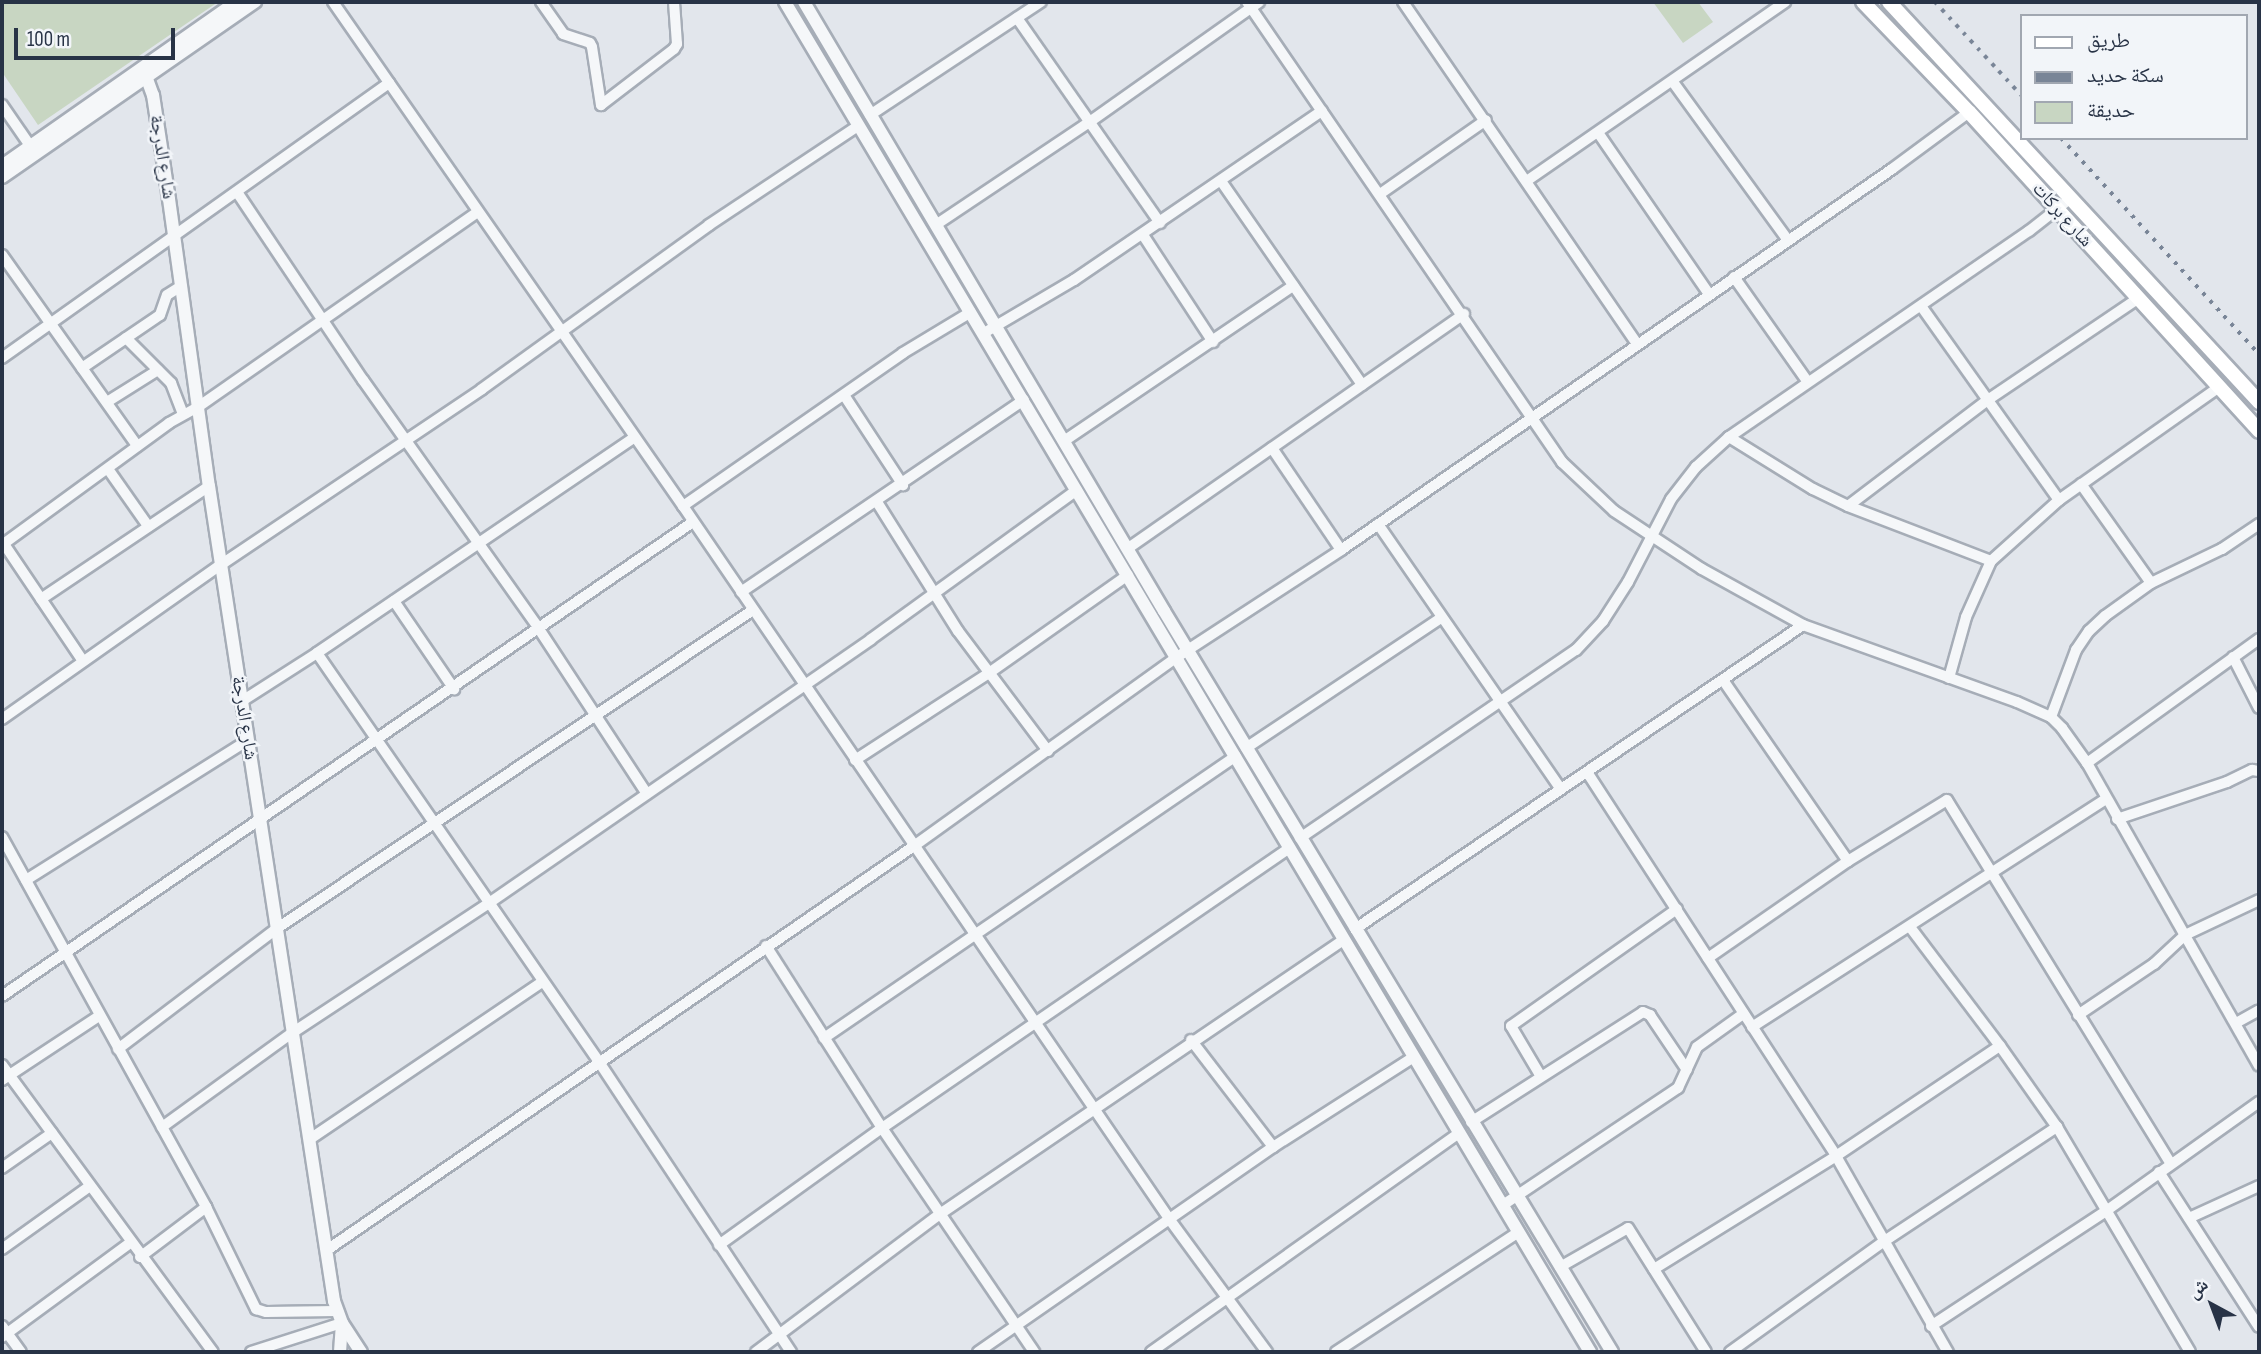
<!DOCTYPE html>
<html>
<head>
<meta charset="utf-8">
<style>
	body { margin:0 }
	#map { position:relative; width:2261px; height:1354px; overflow:hidden; background:#e2e6ec; font-family:"Sofia Sans Condensed","Noto Naskh Arabic",sans-serif }
	div>[style] { position:absolute }
	.green>* { inset:0; background:#c8d6c2 }
	.roads { filter:drop-shadow(2px 0 #a6adb7) drop-shadow(-2px 0 #a6adb7) drop-shadow(0 2px #a6adb7) drop-shadow(0 -2px #a6adb7) }
	.minor>* { height:10px; margin:-5px; padding:0 5px; transform-origin:5px; border-radius:5px; background:#f5f7f9 }
	.tertiary>* { height:12px; margin:-6px; padding:0 6px; transform-origin:6px; border-radius:6px; background:#f5f7f9 }
	.secondary>* { height:14px; margin:-7px; padding:0 7px; transform-origin:7px; border-radius:7px; background:#fff }
	.rail>* { height:3.5px; margin-top:-1.75px; transform-origin:0; background:repeating-linear-gradient(90deg,#798597 0 3.5px,transparent 0 10.5px) }
	span { translate:-50% -50%; white-space:nowrap; text-align:center; line-height:1.15; -webkit-text-stroke:5px #f2f5f9; paint-order:stroke }
	.street-label { font-size:19px; color:#283346 }
	.frame { position:absolute; inset:0; border:4px solid #283346; pointer-events:none }
	.legend { position:absolute; left:2020px; top:14px; width:228px; height:126px; box-sizing:border-box; background:#f2f5f9; border:2px solid #a1a7b1; margin:0; padding:9px 12px; list-style:none; font-size:21px; color:#283346 }
	.legend li { display:flex; align-items:center; gap:14px; height:35px }
	.legend b { width:35px; border:2px solid #a1a7b1 }
	.north { position:absolute; left:2177px; top:1270px; width:70px; height:70px; -webkit-text-stroke:5px #f2f5f9; paint-order:stroke; rotate:319deg; font-size:19px; font-weight:700; line-height:28px; text-align:center; color:#283346 }
	.north::after { content:''; display:block; margin:auto; width:24px; height:32px; background:#283346; clip-path:polygon(50% 0,100% 100%,50% 72%,0 100%) }
	.scale { position:absolute; left:14px; top:28px; width:161px; height:32px; box-sizing:border-box; border:4px solid #283346; border-top:0; padding-left:9px; font-size:21px; line-height:24px; white-space:nowrap; color:#283346; -webkit-text-stroke:5px #f2f5f9; paint-order:stroke }
</style>
</head>
<body>
<div id="map">
	<div class="green">
		<i style="clip-path:polygon(2px 2px,218px 2px,38px 125px,2px 72px)"></i>
		<i style="clip-path:polygon(1653px 2px,1698px 2px,1713px 22px,1683px 43px)"></i>
	</div>
	<div class="roads">
		<div class="minor">
			<i style="left:333px;top:2px;width:614px;rotate:55.22deg"></i>
			<i style="left:683px;top:506px;width:864px;rotate:55.7deg"></i>
			<i style="left:1170px;top:1220px;width:164px;rotate:53.7deg"></i>
			<i style="left:541px;top:2px;width:39px;rotate:55deg"></i>
			<i style="left:563px;top:34px;width:28px;rotate:18deg"></i>
			<i style="left:590px;top:43px;width:4px;rotate:63deg"></i>
			<i style="left:592px;top:47px;width:59px;rotate:81.2deg"></i>
			<i style="left:601px;top:105px;width:92px;rotate:-37.5deg"></i>
			<i style="left:674px;top:49px;width:6px;rotate:-59deg"></i>
			<i style="left:677px;top:44px;width:42px;rotate:-94.1deg"></i>
			<i style="left:1247px;top:2px;width:558px;rotate:55.6deg"></i>
			<i style="left:1562px;top:462px;width:71px;rotate:43.3deg"></i>
			<i style="left:1614px;top:511px;width:105px;rotate:33.4deg"></i>
			<i style="left:1702px;top:569px;width:115px;rotate:29deg"></i>
			<i style="left:1803px;top:625px;width:227px;rotate:19.8deg"></i>
			<i style="left:2017px;top:702px;width:37px;rotate:24deg"></i>
			<i style="left:2051px;top:717px;width:16px;rotate:45deg"></i>
			<i style="left:2062px;top:728px;width:43px;rotate:54.5deg"></i>
			<i style="left:2087px;top:763px;width:348px;rotate:60.4deg"></i>
			<i style="left:1403px;top:2px;width:414px;rotate:55.6deg"></i>
			<i style="left:1017px;top:18px;width:250px;rotate:55.1deg"></i>
			<i style="left:1673px;top:82px;width:195px;rotate:54deg"></i>
			<i style="left:2px;top:105px;width:55px;rotate:55.4deg"></i>
			<i style="left:870px;top:115px;width:205px;rotate:-33.5deg"></i>
			<i style="left:1599px;top:134px;width:194px;rotate:55.5deg"></i>
			<i style="left:1528px;top:180px;width:313px;rotate:-34.7deg"></i>
			<i style="left:1221px;top:181px;width:248px;rotate:55.3deg"></i>
			<i style="left:237px;top:192px;width:226px;rotate:56.2deg"></i>
			<i style="left:363px;top:380px;width:305px;rotate:54.7deg"></i>
			<i style="left:539px;top:629px;width:197px;rotate:56.8deg"></i>
			<i style="left:1380px;top:194px;width:129px;rotate:-34.9deg"></i>
			<i style="left:937px;top:224px;width:185px;rotate:-33.8deg"></i>
			<i style="left:1091px;top:121px;width:206px;rotate:-35.3deg"></i>
			<i style="left:1143px;top:235px;width:128px;rotate:56.8deg"></i>
			<i style="left:2px;top:255px;width:234px;rotate:54.7deg"></i>
			<i style="left:1734px;top:277px;width:127px;rotate:54.9deg"></i>
			<i style="left:1921px;top:306px;width:238px;rotate:54.6deg"></i>
			<i style="left:984px;top:333px;width:104px;rotate:-30.5deg"></i>
			<i style="left:1074px;top:280px;width:300px;rotate:-34.3deg"></i>
			<i style="left:126px;top:338px;width:64px;rotate:45deg"></i>
			<i style="left:171px;top:383px;width:33px;rotate:69deg"></i>
			<i style="left:2px;top:358px;width:475px;rotate:-35.4deg"></i>
			<i style="left:82px;top:368px;width:94px;rotate:-34.2deg"></i>
			<i style="left:160px;top:315px;width:21px;rotate:-71deg"></i>
			<i style="left:167px;top:295px;width:15px;rotate:-32deg"></i>
			<i style="left:844px;top:395px;width:108px;rotate:56.8deg"></i>
			<i style="left:107px;top:402px;width:60px;rotate:-32.1deg"></i>
			<i style="left:1729px;top:437px;width:99px;rotate:31.8deg"></i>
			<i style="left:1813px;top:489px;width:39px;rotate:26deg"></i>
			<i style="left:1848px;top:506px;width:153px;rotate:21deg"></i>
			<i style="left:1064px;top:441px;width:277px;rotate:-34.1deg"></i>
			<i style="left:1272px;top:448px;width:123px;rotate:55.9deg"></i>
			<i style="left:108px;top:469px;width:70px;rotate:54.9deg"></i>
			<i style="left:2081px;top:484px;width:121px;rotate:54.7deg"></i>
			<i style="left:877px;top:502px;width:152px;rotate:57.9deg"></i>
			<i style="left:958px;top:631px;width:150px;rotate:53.1deg"></i>
			<i style="left:683px;top:506px;width:268px;rotate:-34.8deg"></i>
			<i style="left:903px;top:353px;width:79px;rotate:-31.1deg"></i>
			<i style="left:1848px;top:506px;width:177px;rotate:-37.2deg"></i>
			<i style="left:1989px;top:399px;width:181px;rotate:-34deg"></i>
			<i style="left:1378px;top:524px;width:322px;rotate:55.4deg"></i>
			<i style="left:4px;top:544px;width:141px;rotate:56deg"></i>
			<i style="left:2px;top:545px;width:207px;rotate:-36.1deg"></i>
			<i style="left:169px;top:423px;width:33px;rotate:-29deg"></i>
			<i style="left:198px;top:407px;width:341px;rotate:-34.9deg"></i>
			<i style="left:1127px;top:549px;width:411px;rotate:-34.9deg"></i>
			<i style="left:741px;top:592px;width:342px;rotate:-34.2deg"></i>
			<i style="left:41px;top:599px;width:202px;rotate:-33.9deg"></i>
			<i style="left:394px;top:601px;width:107px;rotate:55.7deg"></i>
			<i style="left:317px;top:653px;width:497px;rotate:55.4deg"></i>
			<i style="left:599px;top:1062px;width:348px;rotate:56.5deg"></i>
			<i style="left:2233px;top:657px;width:57px;rotate:63deg"></i>
			<i style="left:1949px;top:678px;width:63px;rotate:-74.4deg"></i>
			<i style="left:1966px;top:617px;width:61px;rotate:-65.9deg"></i>
			<i style="left:1991px;top:561px;width:91px;rotate:-41.9deg"></i>
			<i style="left:2059px;top:500px;width:196px;rotate:-35.2deg"></i>
			<i style="left:1723px;top:680px;width:220px;rotate:55.4deg"></i>
			<i style="left:242px;top:701px;width:89px;rotate:-32.6deg"></i>
			<i style="left:317px;top:653px;width:382px;rotate:-34.2deg"></i>
			<i style="left:2051px;top:717px;width:72px;rotate:-69.5deg"></i>
			<i style="left:2076px;top:650px;width:23px;rotate:-56deg"></i>
			<i style="left:2089px;top:631px;width:22px;rotate:-43deg"></i>
			<i style="left:2105px;top:616px;width:57px;rotate:-35.7deg"></i>
			<i style="left:2151px;top:583px;width:79px;rotate:-25.6deg"></i>
			<i style="left:2222px;top:549px;width:45px;rotate:-34deg"></i>
			<i style="left:2px;top:719px;width:269px;rotate:-35.2deg"></i>
			<i style="left:222px;top:564px;width:313px;rotate:-33.9deg"></i>
			<i style="left:482px;top:389px;width:280px;rotate:-35.8deg"></i>
			<i style="left:709px;top:225px;width:179px;rotate:-33.6deg"></i>
			<i style="left:1246px;top:748px;width:234px;rotate:-33.7deg"></i>
			<i style="left:855px;top:760px;width:160px;rotate:-33deg"></i>
			<i style="left:989px;top:673px;width:170px;rotate:-35.2deg"></i>
			<i style="left:2087px;top:763px;width:212px;rotate:-35.8deg"></i>
			<i style="left:1587px;top:772px;width:458px;rotate:57deg"></i>
			<i style="left:1836px;top:1156px;width:226px;rotate:60.3deg"></i>
			<i style="left:2117px;top:819px;width:116px;rotate:-18.6deg"></i>
			<i style="left:2227px;top:782px;width:28px;rotate:-26deg"></i>
			<i style="left:2252px;top:770px;width:7px;rotate:8deg"></i>
			<i style="left:2px;top:837px;width:423px;rotate:61.1deg"></i>
			<i style="left:206px;top:1207px;width:114px;rotate:63.9deg"></i>
			<i style="left:256px;top:1309px;width:10px;rotate:17deg"></i>
			<i style="left:266px;top:1312px;width:70px;rotate:-0.8deg"></i>
			<i style="left:1300px;top:838px;width:334px;rotate:-34.3deg"></i>
			<i style="left:1576px;top:650px;width:40px;rotate:-47deg"></i>
			<i style="left:1603px;top:621px;width:46px;rotate:-57.3deg"></i>
			<i style="left:1628px;top:582px;width:93px;rotate:-62.6deg"></i>
			<i style="left:1671px;top:499px;width:41px;rotate:-52deg"></i>
			<i style="left:1696px;top:467px;width:45px;rotate:-42.3deg"></i>
			<i style="left:1729px;top:437px;width:364px;rotate:-34.5deg"></i>
			<i style="left:2029px;top:231px;width:53px;rotate:-38.2deg"></i>
			<i style="left:26px;top:880px;width:262px;rotate:-32.2deg"></i>
			<i style="left:1910px;top:927px;width:149px;rotate:52.9deg"></i>
			<i style="left:2000px;top:1046px;width:99px;rotate:54.9deg"></i>
			<i style="left:2057px;top:1127px;width:261px;rotate:59.4deg"></i>
			<i style="left:1355px;top:929px;width:541px;rotate:-34.16deg"></i>
			<i style="left:766px;top:946px;width:216px;rotate:57.5deg"></i>
			<i style="left:882px;top:1128px;width:271px;rotate:55.8deg"></i>
			<i style="left:1708px;top:958px;width:170px;rotate:-34.7deg"></i>
			<i style="left:1848px;top:861px;width:116px;rotate:-31.6deg"></i>
			<i style="left:1947px;top:800px;width:427px;rotate:58.4deg"></i>
			<i style="left:2px;top:996px;width:838px;rotate:-34.45deg"></i>
			<i style="left:2078px;top:1015px;width:92px;rotate:-33.9deg"></i>
			<i style="left:2154px;top:964px;width:42px;rotate:-43.1deg"></i>
			<i style="left:2185px;top:935px;width:82px;rotate:-25.3deg"></i>
			<i style="left:2236px;top:1023px;width:26px;rotate:-29deg"></i>
			<i style="left:1752px;top:1027px;width:421px;rotate:-32.8deg"></i>
			<i style="left:824px;top:1038px;width:499px;rotate:-34.4deg"></i>
			<i style="left:1191px;top:1040px;width:135px;rotate:52.5deg"></i>
			<i style="left:118px;top:1049px;width:198px;rotate:-37.2deg"></i>
			<i style="left:276px;top:929px;width:574px;rotate:-33.77deg"></i>
			<i style="left:2px;top:1065px;width:356px;rotate:53.7deg"></i>
			<i style="left:1540px;top:1075px;width:57px;rotate:-120.6deg"></i>
			<i style="left:1511px;top:1026px;width:203px;rotate:-35.2deg"></i>
			<i style="left:2px;top:1080px;width:116px;rotate:-33.4deg"></i>
			<i style="left:1471px;top:1122px;width:204px;rotate:-32.6deg"></i>
			<i style="left:1643px;top:1012px;width:8px;rotate:23deg"></i>
			<i style="left:1650px;top:1015px;width:66px;rotate:56.1deg"></i>
			<i style="left:162px;top:1127px;width:160px;rotate:-35.9deg"></i>
			<i style="left:292px;top:1033px;width:236px;rotate:-33.4deg"></i>
			<i style="left:489px;top:903px;width:464px;rotate:-34.6deg"></i>
			<i style="left:871px;top:639px;width:254px;rotate:-35.9deg"></i>
			<i style="left:310px;top:1139px;width:280px;rotate:-34.1deg"></i>
			<i style="left:2px;top:1168px;width:61px;rotate:-35deg"></i>
			<i style="left:2159px;top:1172px;width:184px;rotate:57.2deg"></i>
			<i style="left:1503px;top:1205px;width:211px;rotate:-33.8deg"></i>
			<i style="left:1678px;top:1088px;width:45px;rotate:-65.1deg"></i>
			<i style="left:1697px;top:1047px;width:57px;rotate:-35.7deg"></i>
			<i style="left:2189px;top:1218px;width:77px;rotate:-24.6deg"></i>
			<i style="left:719px;top:1245px;width:201px;rotate:-35.7deg"></i>
			<i style="left:882px;top:1128px;width:495px;rotate:-34.5deg"></i>
			<i style="left:2px;top:1249px;width:108px;rotate:-35.6deg"></i>
			<i style="left:327px;top:1250px;width:713px;rotate:-34.54deg"></i>
			<i style="left:914px;top:846px;width:324px;rotate:-35.7deg"></i>
			<i style="left:1177px;top:657px;width:196px;rotate:-33.1deg"></i>
			<i style="left:1341px;top:550px;width:670px;rotate:-34.66deg"></i>
			<i style="left:1892px;top:169px;width:96px;rotate:-36.5deg"></i>
			<i style="left:140px;top:1257px;width:83px;rotate:-37.1deg"></i>
			<i style="left:1560px;top:1267px;width:78px;rotate:-29.8deg"></i>
			<i style="left:1628px;top:1228px;width:146px;rotate:57.8deg"></i>
			<i style="left:1654px;top:1269px;width:214px;rotate:-31.8deg"></i>
			<i style="left:1836px;top:1156px;width:197px;rotate:-33.9deg"></i>
			<i style="left:2px;top:1326px;width:32px;rotate:54deg"></i>
			<i style="left:1931px;top:1326px;width:209px;rotate:-33.3deg"></i>
			<i style="left:2106px;top:1211px;width:188px;rotate:-35.5deg"></i>
			<i style="left:2px;top:1337px;width:159px;rotate:-36.3deg"></i>
			<i style="left:251px;top:1352px;width:96px;rotate:-17.7deg"></i>
			<i style="left:756px;top:1352px;width:230px;rotate:-36.9deg"></i>
			<i style="left:940px;top:1214px;width:487px;rotate:-34.2deg"></i>
			<i style="left:978px;top:1352px;width:359px;rotate:-34.8deg"></i>
			<i style="left:1273px;top:1147px;width:167px;rotate:-32.6deg"></i>
			<i style="left:1151px;top:1352px;width:378px;rotate:-35.4deg"></i>
			<i style="left:1336px;top:1352px;width:219px;rotate:-33.3deg"></i>
			<i style="left:1730px;top:1352px;width:188px;rotate:-35.7deg"></i>
			<i style="left:1883px;top:1242px;width:209px;rotate:-33.5deg"></i>
		</div>
		<div class="tertiary">
			<i style="left:785px;top:2px;width:1572px;rotate:59.19deg"></i>
			<i style="left:804px;top:2px;width:707px;rotate:59.41deg"></i>
			<i style="left:1164px;top:611px;width:866px;rotate:58.84deg"></i>
			<i style="left:143px;top:68px;width:29px;rotate:70deg"></i>
			<i style="left:153px;top:95px;width:105px;rotate:81.3deg"></i>
			<i style="left:169px;top:199px;width:290px;rotate:82.1deg"></i>
			<i style="left:209px;top:486px;width:825px;rotate:81.28deg"></i>
			<i style="left:334px;top:1301px;width:23px;rotate:70deg"></i>
			<i style="left:342px;top:1323px;width:35px;rotate:57deg"></i>
			<i style="left:2px;top:166px;width:286px;rotate:-35deg"></i>
			<i style="left:2px;top:177px;width:308px;rotate:-34.7deg"></i>
			<i style="left:340px;top:1352px;width:27px;rotate:-86deg"></i>
		</div>
		<div class="secondary">
			<i style="left:1863px;top:2px;width:153px;rotate:46.1deg"></i>
			<i style="left:1969px;top:112px;width:431px;rotate:47.7deg"></i>
			<i style="left:1889px;top:2px;width:545px;rotate:47.23deg"></i>
		</div>
	</div>
	<div class="rail">
		<i style="left:1935px;top:2px;width:127px;rotate:47.2deg"></i>
		<i style="left:2061px;top:138px;width:293px;rotate:47.5deg"></i>
	</div>
	<div class="street-label">
		<span style="left:162px;top:157px;rotate:81deg">شارع الدرجة</span>
		<span style="left:2062px;top:215px;rotate:48deg">شارع بركات</span>
		<span style="left:244px;top:718px;rotate:81deg">شارع الدرجة</span>
	</div>
	<div class="frame"></div>
	<ul class="legend">
	<li><b style="height:9px;background:#fff"></b>طريق</li>
	<li><b style="height:9px;background:#798597"></b>سكة حديد</li>
	<li><b style="height:19px;background:#c8d6c2"></b>حديقة</li>
	</ul>
	<div class="north">ش</div>
	<div class="scale">100 m</div>
</div>
</body>
</html>
